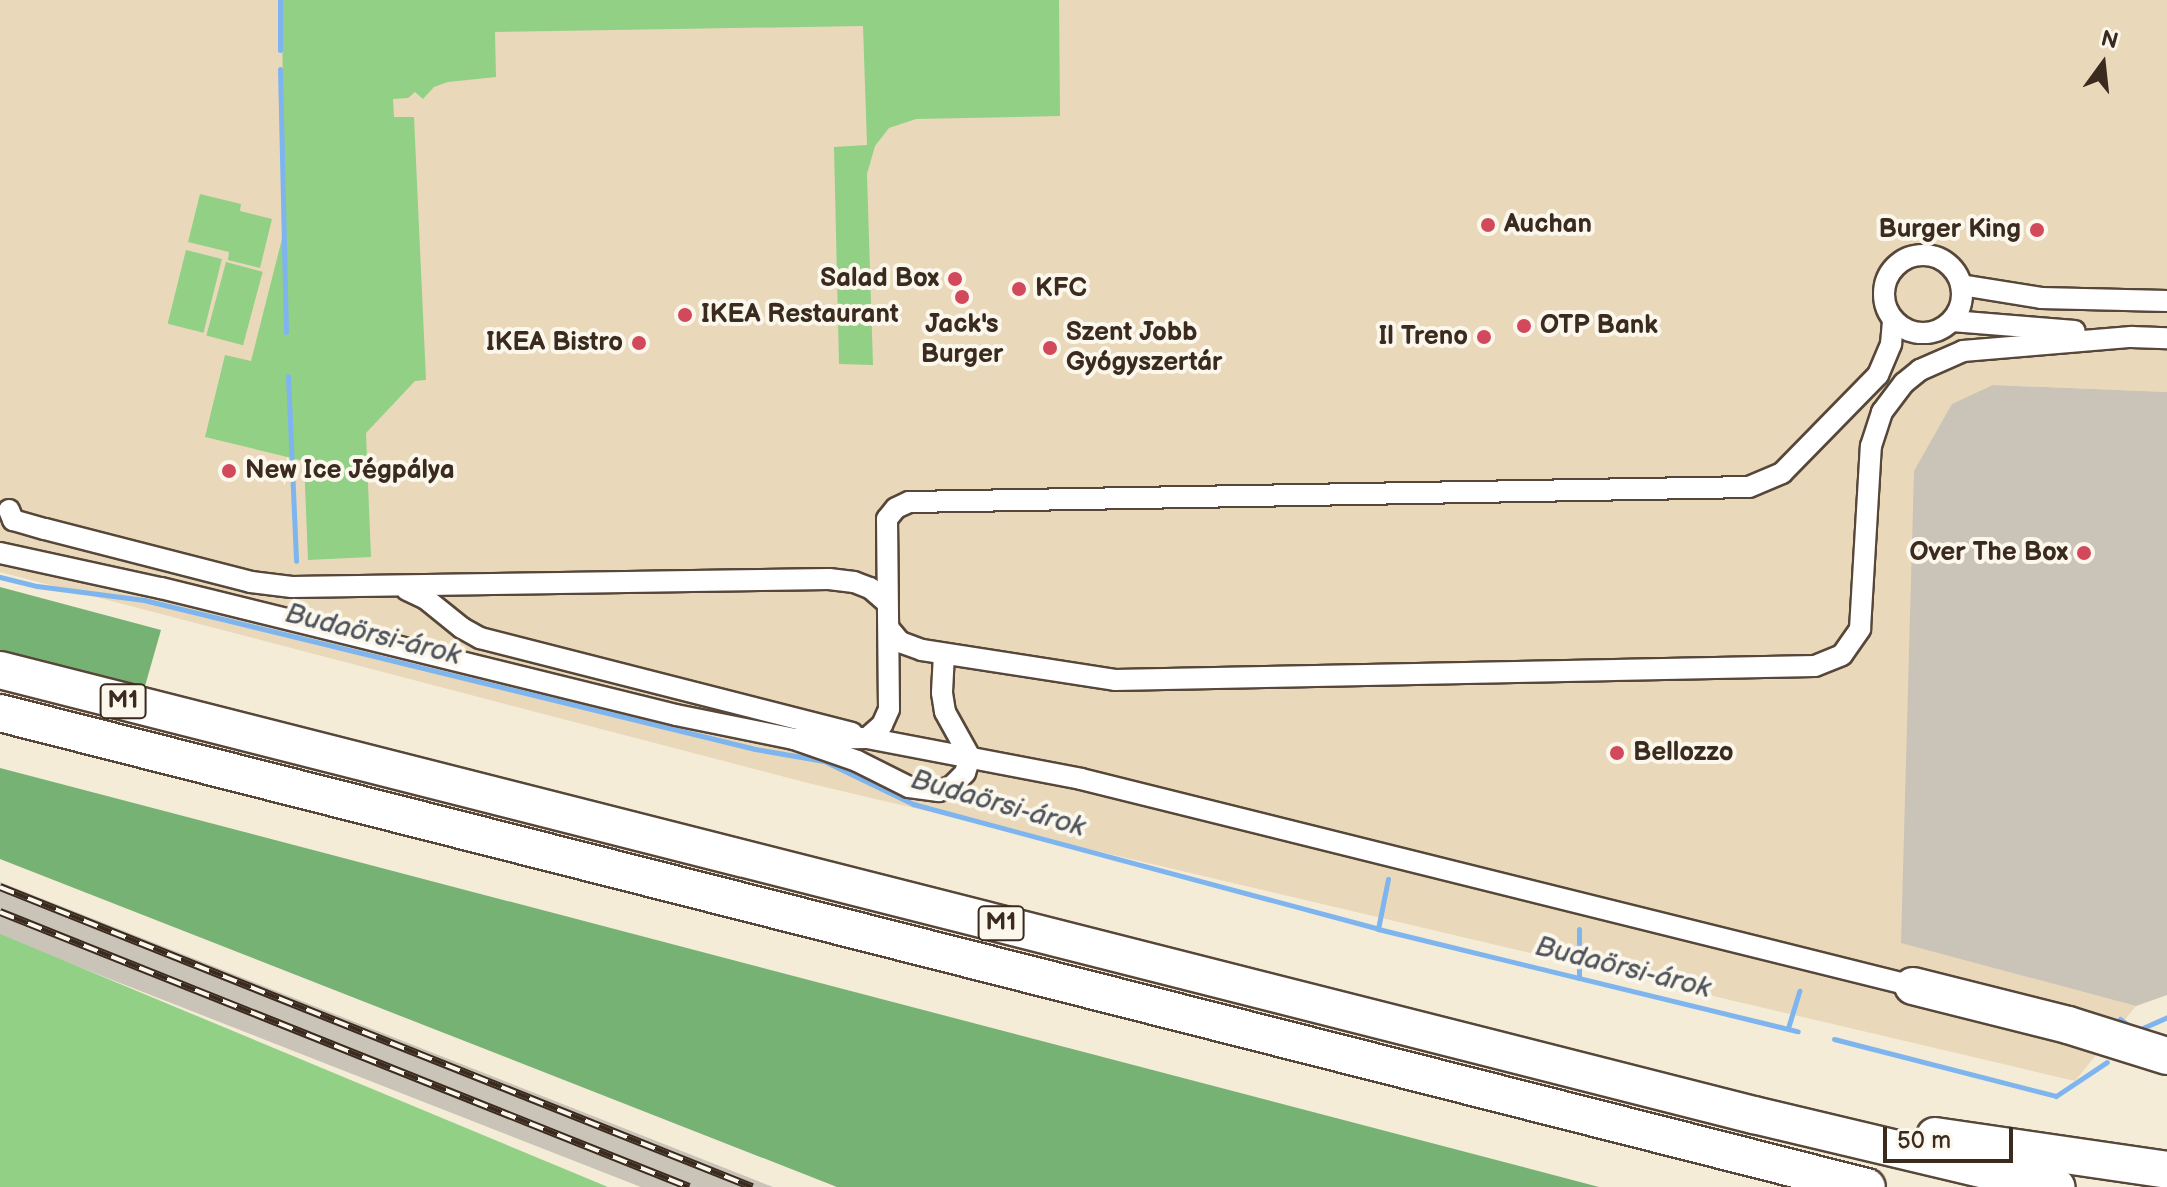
<!DOCTYPE html>
<html>
<head>
<meta charset="utf-8">
<style>
	body { margin:0 }
	#map { position:relative; width:2167px; height:1187px; overflow:hidden; background:#f4ecd6; font-family:"Balsamiq Sans",sans-serif }
	div>[style] { position:absolute }
	.built>* { inset:0; background:#e9d9ba }
	.industrial>* { inset:0; background:#c9c3b8 }
	.green>* { inset:0; background:#92d086; transform-origin:0 0 }
	.forest>* { inset:0; background:#75b273 }
	.stream>* { height:5px; margin:-2.5px; padding:0 2.5px; transform-origin:2.5px; border-radius:2.5px; background:#7fb5ee }
	.roads { filter:drop-shadow(2px 0 #57473a) drop-shadow(-2px 0 #57473a) drop-shadow(0 2px #57473a) drop-shadow(0 -2px #57473a) }
	.minor>* { height:20px; margin:-10px; padding:0 10px; transform-origin:10px; border-radius:10px; background:#fff }
	.minor>.ring { margin:-10px; padding:0; box-sizing:content-box; background:none; border:20px solid #fff; border-radius:50% }
	.motorway>* { height:36px; margin:-18px; padding:0 18px; transform-origin:18px; border-radius:18px; background:#fff }
	.rail>* { height:8px; margin-top:-4px; transform-origin:0; background:repeating-linear-gradient(90deg,#fbf7ec 0 15px,#3b2a1e 0 30px); box-sizing:border-box; border-block:2px solid #3b2a1e }
	.dots>* { width:22px; height:22px; translate:-50% -50%; box-sizing:border-box; border:4px solid #fbf7ec; border-radius:50% }
	span { translate:-50% -50%; white-space:nowrap; text-align:center; line-height:1.15; -webkit-text-stroke:8px #fbf7ec; paint-order:stroke }
	.shield-label span { padding:2px 6px; background:#fbf7ec; border:2px solid; border-radius:6px; -webkit-text-stroke-width:0 }
	.shield-label { font-size:24px; color:#3b2a1e; font-weight:700 }
	.poi-label { font-size:26px; color:#3b2a1e; font-weight:700 }
	.left { translate:0 -50%; text-align:left }
	.right { translate:-100% -50%; text-align:right }
	.water-label { font-size:28px; color:#4f545c; font-style:italic }
	.north { position:absolute; left:2063px; top:24px; width:80px; height:80px; -webkit-text-stroke:6px #fbf7ec; paint-order:stroke; rotate:15deg; font-size:22px; font-weight:700; line-height:32px; text-align:center; color:#3b2a1e }
	.north::after { content:''; display:block; margin:auto; width:28px; height:36px; background:#3b2a1e; clip-path:polygon(50% 0,100% 100%,50% 72%,0 100%) }
	.scale { position:absolute; left:1883px; top:1127px; width:130px; height:36px; box-sizing:border-box; border:4px solid #3b2a1e; border-top:0; padding-left:10px; font-size:24px; line-height:28px; white-space:nowrap; color:#3b2a1e; -webkit-text-stroke:6px #fbf7ec; paint-order:stroke }
</style>
</head>
<body>
<div id="map">
	<div class="built">
		<i style="clip-path:polygon(0 0,2167px 0,2167px 392px,1993px 385px,1901px 942px,2136px 1006px,2075px 1081px,812px 784px,0 572px)"></i>
	</div>
	<div class="industrial">
		<i style="clip-path:polygon(1993px 385px,2167px 392px,2167px 995px,2136px 1006px,1901px 943px,1914px 471px,1952px 404px)"></i>
		<i style="clip-path:polygon(0 882px,773px 1187px,641px 1187px,0 936px)"></i>
	</div>
	<div class="green">
		<i style="clip-path:polygon(282px 0,1059px 0,1060px 116px,916px 119px,889px 128px,875px 146px,867px 174px,873px 365px,839px 364px,834px 147px,867px 145px,863px 26px,495px 32px,496px 77px,448px 82px,434px 87px,423px 99px,415px 92px,408px 98px,393px 99px,394px 117px,414px 117px,426px 380px,415px 381px,366px 433px,371px 557px,308px 560px,304px 461px,205px 437px,225px 355px,251px 361px,284px 231px)"></i>
		<i style="clip-path:polygon(200px 194px,241px 204px,240px 211px,272px 219px,260px 268px,228px 260px,229px 252px,188px 242px)"></i>
		<i style="left:186px;top:250px;width:37px;height:76px;rotate:14deg"></i>
		<i style="left:226px;top:262px;width:38px;height:76px;rotate:15deg"></i>
		<i style="clip-path:polygon(0 934px,608px 1187px,0 1187px)"></i>
	</div>
	<div class="forest">
		<i style="clip-path:polygon(0 587px,161px 630px,145px 686px,0 650px)"></i>
		<i style="clip-path:polygon(0 768px,1599px 1187px,837px 1187px,0 859px)"></i>
	</div>
	<div class="stream">
		<i style="left:280px;top:0;width:50px;rotate:90deg"></i>
		<i style="left:280px;top:69px;width:263px;rotate:88.7deg"></i>
		<i style="left:288px;top:376px;width:185px;rotate:87.5deg"></i>
		<i style="left:0;top:577px;width:38px;rotate:14deg"></i>
		<i style="left:37px;top:586px;width:108px;rotate:7.5deg"></i>
		<i style="left:144px;top:600px;width:629px;rotate:13.7deg"></i>
		<i style="left:755px;top:749px;width:70px;rotate:9.9deg"></i>
		<i style="left:824px;top:761px;width:99px;rotate:25.8deg"></i>
		<i style="left:913px;top:804px;width:482px;rotate:15deg"></i>
		<i style="left:1378px;top:929px;width:432px;rotate:13.7deg"></i>
		<i style="left:1378px;top:929px;width:51px;rotate:-78.7deg"></i>
		<i style="left:1579px;top:929px;width:49px;rotate:90deg"></i>
		<i style="left:2120px;top:1019px;width:20px;rotate:37deg"></i>
		<i style="left:2136px;top:1031px;width:34px;rotate:-24deg"></i>
		<i style="left:1788px;top:1028px;width:39px;rotate:-73deg"></i>
		<i style="left:1834px;top:1039px;width:229px;rotate:14.4deg"></i>
		<i style="left:2056px;top:1096px;width:61px;rotate:-33.7deg"></i>
	</div>
	<div class="roads">
		<div class="minor">
			<i class="ring" style="left:1884px;top:255px;width:58px;height:58px"></i>
			<i style="left:1961px;top:285px;width:81px;rotate:9.2deg"></i>
			<i style="left:2041px;top:298px;width:126px;rotate:1.4deg"></i>
			<i style="left:1952px;top:321px;width:123px;rotate:4.6deg"></i>
			<i style="left:9px;top:510px;width:11px;rotate:68deg"></i>
			<i style="left:13px;top:520px;width:33px;rotate:16deg"></i>
			<i style="left:45px;top:529px;width:213px;rotate:14.4deg"></i>
			<i style="left:251px;top:582px;width:41px;rotate:7deg"></i>
			<i style="left:292px;top:587px;width:537px;rotate:-0.85deg"></i>
			<i style="left:829px;top:579px;width:25px;rotate:7deg"></i>
			<i style="left:854px;top:582px;width:17px;rotate:21deg"></i>
			<i style="left:870px;top:588px;width:21px;rotate:41deg"></i>
			<i style="left:0;top:553px;width:165px;rotate:12.3deg"></i>
			<i style="left:161px;top:588px;width:530px;rotate:13.85deg"></i>
			<i style="left:676px;top:715px;width:120px;rotate:11.5deg"></i>
			<i style="left:794px;top:739px;width:67px;rotate:19.2deg"></i>
			<i style="left:857px;top:761px;width:58px;rotate:26.6deg"></i>
			<i style="left:909px;top:787px;width:30px;rotate:8deg"></i>
			<i style="left:939px;top:791px;width:14px;rotate:-21deg"></i>
			<i style="left:952px;top:786px;width:18px;rotate:-45deg"></i>
			<i style="left:965px;top:773px;width:17px;rotate:-73deg"></i>
			<i style="left:407px;top:590px;width:21px;rotate:25deg"></i>
			<i style="left:426px;top:599px;width:46px;rotate:38.9deg"></i>
			<i style="left:462px;top:628px;width:21px;rotate:29deg"></i>
			<i style="left:480px;top:638px;width:384px;rotate:14.3deg"></i>
			<i style="left:890px;top:630px;width:16px;rotate:50deg"></i>
			<i style="left:900px;top:642px;width:23px;rotate:20deg"></i>
			<i style="left:922px;top:650px;width:195px;rotate:8.8deg"></i>
			<i style="left:1115px;top:680px;width:700px;rotate:-1.15deg"></i>
			<i style="left:1815px;top:666px;width:29px;rotate:-22deg"></i>
			<i style="left:1842px;top:655px;width:32px;rotate:-55deg"></i>
			<i style="left:1860px;top:629px;width:183px;rotate:-86.6deg"></i>
			<i style="left:1871px;top:446px;width:36px;rotate:-72deg"></i>
			<i style="left:1882px;top:412px;width:36px;rotate:-53deg"></i>
			<i style="left:1904px;top:383px;width:21px;rotate:-39deg"></i>
			<i style="left:1920px;top:370px;width:47px;rotate:-23.8deg"></i>
			<i style="left:1963px;top:351px;width:169px;rotate:-4.8deg"></i>
			<i style="left:2131px;top:337px;width:36px;rotate:2deg"></i>
			<i style="left:944px;top:654px;width:39px;rotate:93deg"></i>
			<i style="left:942px;top:693px;width:19px;rotate:81deg"></i>
			<i style="left:945px;top:712px;width:51px;rotate:60.9deg"></i>
			<i style="left:867px;top:738px;width:20px;rotate:-41deg"></i>
			<i style="left:882px;top:725px;width:17px;rotate:-66deg"></i>
			<i style="left:889px;top:709px;width:190px;rotate:-90.6deg"></i>
			<i style="left:887px;top:519px;width:14px;rotate:-51deg"></i>
			<i style="left:896px;top:508px;width:14px;rotate:-25deg"></i>
			<i style="left:909px;top:502px;width:840px;rotate:-1.02deg"></i>
			<i style="left:1749px;top:487px;width:36px;rotate:-23deg"></i>
			<i style="left:1782px;top:473px;width:137px;rotate:-45.6deg"></i>
			<i style="left:1878px;top:375px;width:34px;rotate:-67deg"></i>
			<i style="left:1891px;top:344px;width:24px;rotate:-85deg"></i>
			<i style="left:794px;top:739px;width:73px;rotate:-0.8deg"></i>
			<i style="left:867px;top:738px;width:218px;rotate:10.8deg"></i>
			<i style="left:1081px;top:779px;width:857px;rotate:13.97deg"></i>
		</div>
		<div class="motorway">
			<i style="left:0;top:670px;width:1810px;rotate:14.24deg"></i>
			<i style="left:1754px;top:1115px;width:311px;rotate:13.4deg"></i>
			<i style="left:0;top:713px;width:1926px;rotate:14.25deg"></i>
			<i style="left:1913px;top:986px;width:160px;rotate:14.1deg"></i>
			<i style="left:2068px;top:1025px;width:104px;rotate:17.4deg"></i>
			<i style="left:1935px;top:1136px;width:234px;rotate:8.3deg"></i>
		</div>
	</div>
	<div class="rail">
		<i style="left:0;top:887px;width:810px;rotate:21.75deg"></i>
		<i style="left:0;top:912px;width:742px;rotate:21.76deg"></i>
	</div>
	<div class="dots">
		<i style="left:1488px;top:225px;background:#d1495b"></i>
		<i style="left:2037px;top:230px;background:#d1495b"></i>
		<i style="left:955px;top:279px;background:#d1495b"></i>
		<i style="left:1019px;top:289px;background:#d1495b"></i>
		<i style="left:962px;top:297px;background:#d1495b"></i>
		<i style="left:685px;top:315px;background:#d1495b"></i>
		<i style="left:1524px;top:326px;background:#d1495b"></i>
		<i style="left:1484px;top:337px;background:#d1495b"></i>
		<i style="left:639px;top:343px;background:#d1495b"></i>
		<i style="left:1050px;top:348px;background:#d1495b"></i>
		<i style="left:229px;top:471px;background:#d1495b"></i>
		<i style="left:2084px;top:553px;background:#d1495b"></i>
		<i style="left:1617px;top:753px;background:#d1495b"></i>
	</div>
	<div class="shield-label">
		<span style="left:123px;top:701px">M1</span>
		<span style="left:1001px;top:923px">M1</span>
	</div>
	<div class="poi-label">
		<span class="left" style="left:1504px;top:225px">Auchan</span>
		<span class="right" style="left:2021px;top:230px">Burger King</span>
		<span class="right" style="left:939px;top:279px">Salad Box</span>
		<span class="left" style="left:1035px;top:289px">KFC</span>
		<span class="left" style="left:701px;top:315px">IKEA Restaurant</span>
		<span style="left:962px;top:340px">Jack's<br>Burger</span>
		<span class="left" style="left:1540px;top:326px">OTP Bank</span>
		<span class="left" style="left:1066px;top:348px">Szent Jobb<br>Gyógyszertár</span>
		<span class="right" style="left:1468px;top:337px">Il Treno</span>
		<span class="right" style="left:623px;top:343px">IKEA Bistro</span>
		<span class="left" style="left:245px;top:471px">New Ice Jégpálya</span>
		<span class="right" style="left:2068px;top:553px">Over The Box</span>
		<span class="left" style="left:1633px;top:753px">Bellozzo</span>
	</div>
	<div class="water-label">
		<span style="left:373px;top:635px;rotate:14deg">Budaörsi-árok</span>
		<span style="left:998px;top:804px;rotate:16deg">Budaörsi-árok</span>
		<span style="left:1623px;top:968px;rotate:14deg">Budaörsi-árok</span>
	</div>
	<div class="north">N</div>
	<div class="scale">50 m</div>
</div>
</body>
</html>
